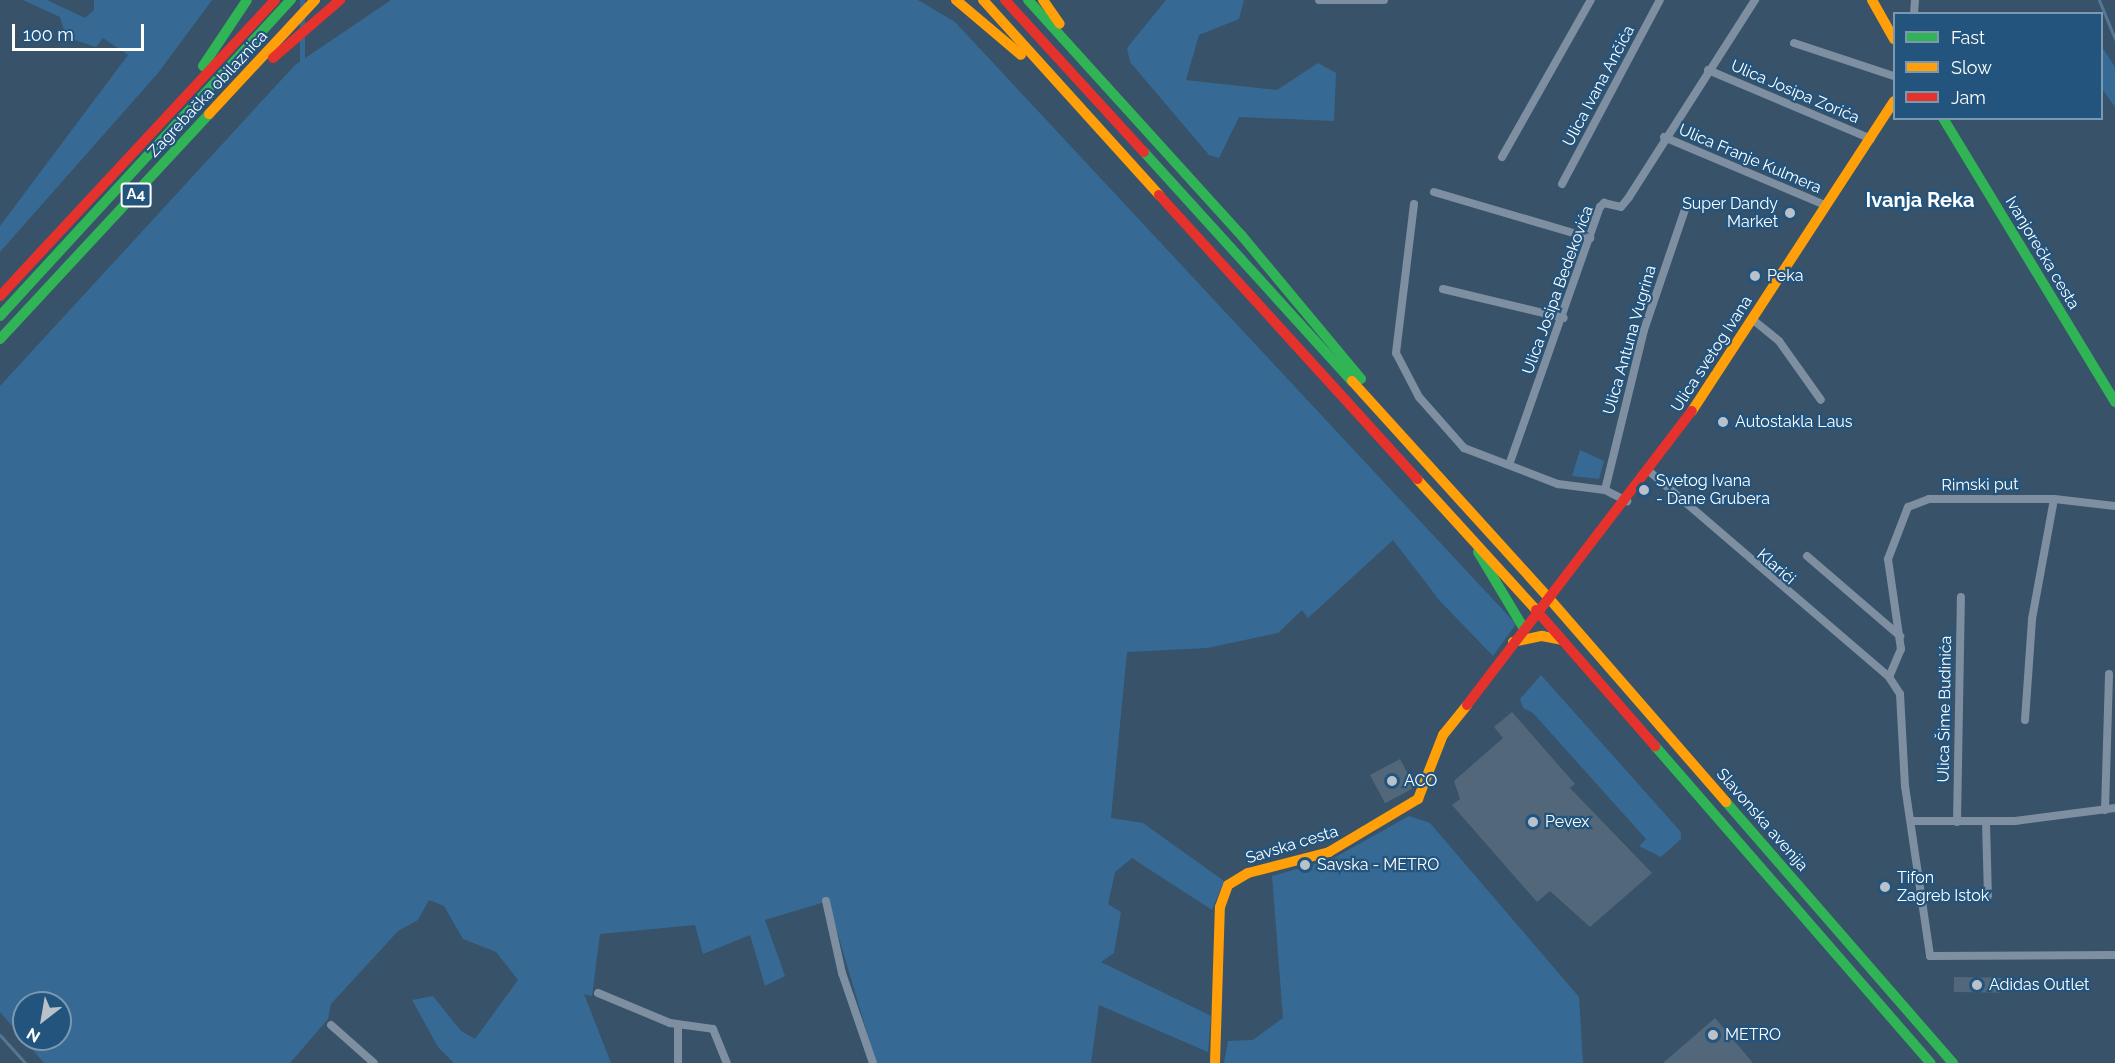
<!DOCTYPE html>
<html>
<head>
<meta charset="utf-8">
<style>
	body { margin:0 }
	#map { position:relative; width:2115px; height:1063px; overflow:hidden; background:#375269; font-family:Raleway,sans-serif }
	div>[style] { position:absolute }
	.green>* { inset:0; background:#366a94; transform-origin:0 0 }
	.stream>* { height:3px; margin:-1.5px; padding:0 1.5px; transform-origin:1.5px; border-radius:1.5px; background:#557794 }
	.building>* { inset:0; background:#52687a; transform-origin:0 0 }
	.street>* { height:8px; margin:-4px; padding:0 4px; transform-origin:4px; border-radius:4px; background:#7d8fa0 }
	.fast>* { height:10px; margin:-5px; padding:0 5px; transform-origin:5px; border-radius:5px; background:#30b455 }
	.slow>* { height:10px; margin:-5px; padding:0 5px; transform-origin:5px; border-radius:5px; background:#ff9f0a }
	.jam>* { height:10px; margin:-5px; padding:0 5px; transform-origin:5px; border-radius:5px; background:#e5322d }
	.dots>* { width:16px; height:16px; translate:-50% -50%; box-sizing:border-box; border:3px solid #23547d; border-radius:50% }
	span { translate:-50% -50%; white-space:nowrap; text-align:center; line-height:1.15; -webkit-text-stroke:4.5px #23547d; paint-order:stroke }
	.shield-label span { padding:2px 4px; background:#23547d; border:2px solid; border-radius:4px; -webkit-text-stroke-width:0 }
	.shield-label { font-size:15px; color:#fff; font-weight:700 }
	.street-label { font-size:16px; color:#fff }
	.poi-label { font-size:16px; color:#fff }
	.right { translate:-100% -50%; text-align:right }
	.left { translate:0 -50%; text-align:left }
	.quarter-label { font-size:20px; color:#fff; font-weight:700 }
	.legend { position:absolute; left:1893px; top:12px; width:210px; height:108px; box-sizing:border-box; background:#23547d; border:2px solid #7b98b1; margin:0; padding:8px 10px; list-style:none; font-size:18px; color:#fff }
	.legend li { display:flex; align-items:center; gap:12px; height:30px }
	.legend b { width:30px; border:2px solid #7b98b1 }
	.north { position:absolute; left:12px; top:991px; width:60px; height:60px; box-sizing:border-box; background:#23547d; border:2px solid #7b98b1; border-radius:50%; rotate:211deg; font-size:16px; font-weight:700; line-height:24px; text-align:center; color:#fff }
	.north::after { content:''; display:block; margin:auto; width:21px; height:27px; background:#b9c2ca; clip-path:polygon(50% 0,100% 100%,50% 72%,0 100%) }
	.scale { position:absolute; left:12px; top:24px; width:132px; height:27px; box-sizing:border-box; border:3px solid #fff; border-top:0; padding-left:8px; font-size:18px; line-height:21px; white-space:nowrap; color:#fff; -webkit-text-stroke:4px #23547d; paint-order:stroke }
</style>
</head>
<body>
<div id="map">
	<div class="green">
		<i style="clip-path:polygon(23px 0,47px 0,85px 18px,94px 10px,94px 0,212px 0,158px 73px,0 252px,0 226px,128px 55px,103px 38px,96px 47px,66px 37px,60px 17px)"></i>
		<i style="left:300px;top:0;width:5px;height:442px"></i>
		<i style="clip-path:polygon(evenodd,391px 0,918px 0,955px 22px,1516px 624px,1493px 656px,1440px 601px,1393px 540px,1308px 618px,1302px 610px,1278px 633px,1207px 648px,1127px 652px,1111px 818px,1143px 823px,1224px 881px,1212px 910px,1132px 858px,1115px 872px,1108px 904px,1121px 912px,1114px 953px,1101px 962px,1211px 1016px,1208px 1052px,1099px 1005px,1091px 1063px,876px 1063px,828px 901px,765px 920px,785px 976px,765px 986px,750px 935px,703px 954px,695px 925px,600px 934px,592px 996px,584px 994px,611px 1063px,454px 1063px,438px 1047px,412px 1000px,433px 996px,461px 1031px,475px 1039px,518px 980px,496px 952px,463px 939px,444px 906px,429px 900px,418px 920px,398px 931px,331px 1004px,328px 1019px,290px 1063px,44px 1063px,0 1012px,0 386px,295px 65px,391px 0,24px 1003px,60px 1003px,60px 1039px,24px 1039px,24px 1003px)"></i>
		<i style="clip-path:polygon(1166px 0,1244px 0,1239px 19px,1199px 35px,1186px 80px,1277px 90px,1318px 63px,1336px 73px,1334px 121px,1239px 117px,1219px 158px,1209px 155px,1130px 62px,1127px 48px)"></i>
		<i style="clip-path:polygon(2102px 47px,2115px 67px,2115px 107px,2102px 89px)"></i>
		<i style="clip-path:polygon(1580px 450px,1604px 461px,1599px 479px,1572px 476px)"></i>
		<i style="clip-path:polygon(1541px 675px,1681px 832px,1681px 839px,1661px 857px,1639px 846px,1646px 839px,1533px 713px,1523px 708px,1520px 699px)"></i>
		<i style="clip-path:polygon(1409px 816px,1430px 823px,1579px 997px,1583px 1063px,1224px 1063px,1228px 1041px,1253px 1040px,1283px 1018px,1272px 876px,1332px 859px)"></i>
	</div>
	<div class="stream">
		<i style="left:2099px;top:0;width:42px;rotate:67.7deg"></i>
		<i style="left:0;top:1035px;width:38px;rotate:48deg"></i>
	</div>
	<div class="building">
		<i style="clip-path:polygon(1512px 712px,1575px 784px,1570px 788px,1652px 873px,1590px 927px,1550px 891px,1537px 902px,1452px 805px,1460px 799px,1454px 781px,1503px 738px,1494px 727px)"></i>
		<i style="left:1400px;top:759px;width:32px;height:34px;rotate:62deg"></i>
		<i style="left:1954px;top:977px;width:47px;height:15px;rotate:1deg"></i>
		<i style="clip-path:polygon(1715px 1018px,1753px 1063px,1663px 1063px)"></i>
	</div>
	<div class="street">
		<i style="left:1319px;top:0;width:65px"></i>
		<i style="left:1914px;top:14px;width:14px;rotate:-86deg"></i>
		<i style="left:1794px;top:43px;width:105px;rotate:18.3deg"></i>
		<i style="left:1708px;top:70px;width:177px;rotate:22.9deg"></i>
		<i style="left:1664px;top:137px;width:175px;rotate:22.9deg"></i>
		<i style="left:1502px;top:157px;width:180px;rotate:-60.5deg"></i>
		<i style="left:1562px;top:184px;width:208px;rotate:-62deg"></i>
		<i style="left:1434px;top:192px;width:163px;rotate:16.4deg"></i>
		<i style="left:1414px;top:204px;width:150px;rotate:96.9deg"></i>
		<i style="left:1396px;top:353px;width:50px;rotate:62.4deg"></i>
		<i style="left:1419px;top:397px;width:68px;rotate:48.6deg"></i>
		<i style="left:1464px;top:448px;width:101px;rotate:21deg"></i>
		<i style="left:1558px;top:484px;width:47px;rotate:7.3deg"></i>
		<i style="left:1605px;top:490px;width:25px;rotate:27deg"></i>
		<i style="left:1443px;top:289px;width:124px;rotate:13.5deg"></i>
		<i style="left:1752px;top:319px;width:35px;rotate:39deg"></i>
		<i style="left:1779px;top:341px;width:72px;rotate:54.6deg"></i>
		<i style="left:1509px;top:465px;width:274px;rotate:-70.6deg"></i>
		<i style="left:1600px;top:207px;width:6px;rotate:-45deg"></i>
		<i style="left:1604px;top:203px;width:17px;rotate:13deg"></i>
		<i style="left:1621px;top:207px;width:13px;rotate:-51deg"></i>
		<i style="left:1629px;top:197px;width:234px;rotate:-57.4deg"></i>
		<i style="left:1650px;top:472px;width:315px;rotate:40.6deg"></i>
		<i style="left:1605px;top:490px;width:165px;rotate:-76.3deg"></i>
		<i style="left:1644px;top:330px;width:136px;rotate:-71.2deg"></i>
		<i style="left:2115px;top:506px;width:61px;rotate:-173.5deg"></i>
		<i style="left:2054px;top:499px;width:125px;rotate:180deg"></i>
		<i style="left:1929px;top:499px;width:22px;rotate:159deg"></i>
		<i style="left:1908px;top:507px;width:56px;rotate:111deg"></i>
		<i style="left:1888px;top:559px;width:91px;rotate:81.8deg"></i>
		<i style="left:1901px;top:649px;width:30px;rotate:113deg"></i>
		<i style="left:1889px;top:677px;width:20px;rotate:57deg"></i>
		<i style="left:1900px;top:694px;width:92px;rotate:86.9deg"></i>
		<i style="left:1905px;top:786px;width:172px;rotate:81.6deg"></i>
		<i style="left:1930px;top:956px;width:185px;rotate:-0.3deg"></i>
		<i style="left:1807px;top:556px;width:123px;rotate:40.7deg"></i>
		<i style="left:2025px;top:720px;width:101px;rotate:-86deg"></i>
		<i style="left:2032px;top:619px;width:122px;rotate:-79.6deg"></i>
		<i style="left:2105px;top:810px;width:136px;rotate:-88.3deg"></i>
		<i style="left:1911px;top:821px;width:104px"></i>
		<i style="left:2015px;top:821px;width:101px;rotate:-7.4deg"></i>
		<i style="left:1957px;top:822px;width:225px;rotate:-89deg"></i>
		<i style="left:1986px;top:822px;width:74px;rotate:88.5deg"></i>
		<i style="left:826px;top:901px;width:74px;rotate:77.5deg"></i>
		<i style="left:842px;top:973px;width:95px;rotate:71deg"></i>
		<i style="left:598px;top:993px;width:78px;rotate:22.6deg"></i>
		<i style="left:670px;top:1023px;width:43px;rotate:7.9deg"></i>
		<i style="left:713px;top:1029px;width:37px;rotate:68deg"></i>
		<i style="left:331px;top:1025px;width:57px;rotate:41.5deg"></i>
		<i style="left:678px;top:1026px;width:37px;rotate:90deg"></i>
	</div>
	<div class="fast">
		<i style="left:1028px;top:0;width:319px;rotate:47.8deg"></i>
		<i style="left:1242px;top:236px;width:186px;rotate:50.2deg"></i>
		<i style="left:203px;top:66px;width:79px;rotate:-56.3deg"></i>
		<i style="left:1943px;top:118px;width:332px;rotate:58.8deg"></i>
		<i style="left:1144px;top:152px;width:309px;rotate:47.8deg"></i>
		<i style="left:0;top:316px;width:430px;rotate:-47.4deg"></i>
		<i style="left:0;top:339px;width:307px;rotate:-47.1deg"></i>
		<i style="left:1478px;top:552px;width:87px;rotate:59deg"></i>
		<i style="left:1655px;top:746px;width:420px;rotate:49deg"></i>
		<i style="left:1726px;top:802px;width:346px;rotate:49deg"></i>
	</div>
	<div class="slow">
		<i style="left:956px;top:0;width:85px;rotate:40.2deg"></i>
		<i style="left:983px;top:0;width:263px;rotate:47.9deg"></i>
		<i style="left:1043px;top:0;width:29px;rotate:55deg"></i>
		<i style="left:1872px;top:0;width:45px;rotate:60.6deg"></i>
		<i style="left:209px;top:114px;width:156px;rotate:-47.1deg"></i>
		<i style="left:1352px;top:381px;width:290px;rotate:47.8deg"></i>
		<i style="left:1692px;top:411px;width:370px;rotate:-56.9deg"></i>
		<i style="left:1417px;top:479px;width:177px;rotate:47.7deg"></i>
		<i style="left:1547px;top:596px;width:273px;rotate:49deg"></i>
		<i style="left:1513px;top:642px;width:30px;rotate:-12deg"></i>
		<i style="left:1542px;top:636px;width:20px;rotate:11deg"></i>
		<i style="left:1215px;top:1063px;width:156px;rotate:-88.2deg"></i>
		<i style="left:1220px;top:907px;width:23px;rotate:-70deg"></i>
		<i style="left:1228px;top:885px;width:23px;rotate:-31deg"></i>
		<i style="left:1248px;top:873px;width:84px;rotate:-14.5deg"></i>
		<i style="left:1329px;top:852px;width:104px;rotate:-30.8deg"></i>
		<i style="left:1418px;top:799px;width:69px;rotate:-68.7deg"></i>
		<i style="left:1443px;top:735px;width:38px;rotate:-51deg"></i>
	</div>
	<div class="jam">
		<i style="left:1005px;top:0;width:206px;rotate:47.6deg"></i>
		<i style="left:273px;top:58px;width:89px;rotate:-40.9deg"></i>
		<i style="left:1159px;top:195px;width:384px;rotate:47.7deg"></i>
		<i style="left:0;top:296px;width:404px;rotate:-47.1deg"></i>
		<i style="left:1536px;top:610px;width:181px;rotate:48.8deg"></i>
		<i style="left:1467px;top:705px;width:370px;rotate:-52.6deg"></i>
	</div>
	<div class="dots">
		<i style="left:1790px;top:213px;background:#b9c2ca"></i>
		<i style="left:1755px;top:276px;background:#b9c2ca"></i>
		<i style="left:1723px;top:422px;background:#b9c2ca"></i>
		<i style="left:1644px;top:490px;background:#b9c2ca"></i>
		<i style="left:1392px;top:781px;background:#b9c2ca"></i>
		<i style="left:1533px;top:822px;background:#b9c2ca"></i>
		<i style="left:1305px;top:865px;background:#b9c2ca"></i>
		<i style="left:1885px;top:887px;background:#b9c2ca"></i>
		<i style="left:1977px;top:985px;background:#b9c2ca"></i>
		<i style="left:1713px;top:1035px;background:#b9c2ca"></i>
	</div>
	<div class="shield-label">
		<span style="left:136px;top:195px">A4</span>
	</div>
	<div class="street-label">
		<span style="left:1599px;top:86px;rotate:-62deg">Ulica Ivana Ančića</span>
		<span style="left:1795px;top:92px;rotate:23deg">Ulica Josipa Zorića</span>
		<span style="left:208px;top:94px;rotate:-47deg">Zagrebačka obilaznica</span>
		<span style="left:1750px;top:159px;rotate:23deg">Ulica Franje Kulmera</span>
		<span style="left:2042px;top:253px;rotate:59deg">Ivanjorečka cesta</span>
		<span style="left:1558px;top:290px;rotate:-70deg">Ulica Josipa Bedekovića</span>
		<span style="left:1630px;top:340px;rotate:-74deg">Ulica Antuna Vugrina</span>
		<span style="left:1712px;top:354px;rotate:-57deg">Ulica svetog Ivana</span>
		<span style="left:1980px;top:485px;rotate:-1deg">Rimski put</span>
		<span style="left:1776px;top:567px;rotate:41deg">Klarići</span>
		<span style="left:1945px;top:709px;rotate:-89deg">Ulica Šime Budinića</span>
		<span style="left:1762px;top:820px;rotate:49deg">Slavonska avenija</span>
		<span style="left:1292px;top:845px;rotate:-17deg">Savska cesta</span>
	</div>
	<div class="poi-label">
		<span class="right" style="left:1778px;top:213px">Super Dandy<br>Market</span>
		<span class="left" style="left:1767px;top:276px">Peka</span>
		<span class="left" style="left:1735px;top:422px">Autostakla Laus</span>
		<span class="left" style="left:1656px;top:490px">Svetog Ivana<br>- Dane Grubera</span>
		<span class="left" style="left:1404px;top:781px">ACO</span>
		<span class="left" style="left:1545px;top:822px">Pevex</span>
		<span class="left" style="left:1317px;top:865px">Savska - METRO</span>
		<span class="left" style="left:1897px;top:887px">Tifon<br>Zagreb Istok</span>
		<span class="left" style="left:1989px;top:985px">Adidas Outlet</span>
		<span class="left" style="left:1725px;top:1035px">METRO</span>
	</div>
	<div class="quarter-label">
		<span style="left:1920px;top:200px">Ivanja Reka</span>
	</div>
	<ul class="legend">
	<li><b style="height:8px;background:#30b455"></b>Fast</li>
	<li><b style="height:8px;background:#ff9f0a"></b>Slow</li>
	<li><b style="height:8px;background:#e5322d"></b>Jam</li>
	</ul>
	<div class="north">N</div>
	<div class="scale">100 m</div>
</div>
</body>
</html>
